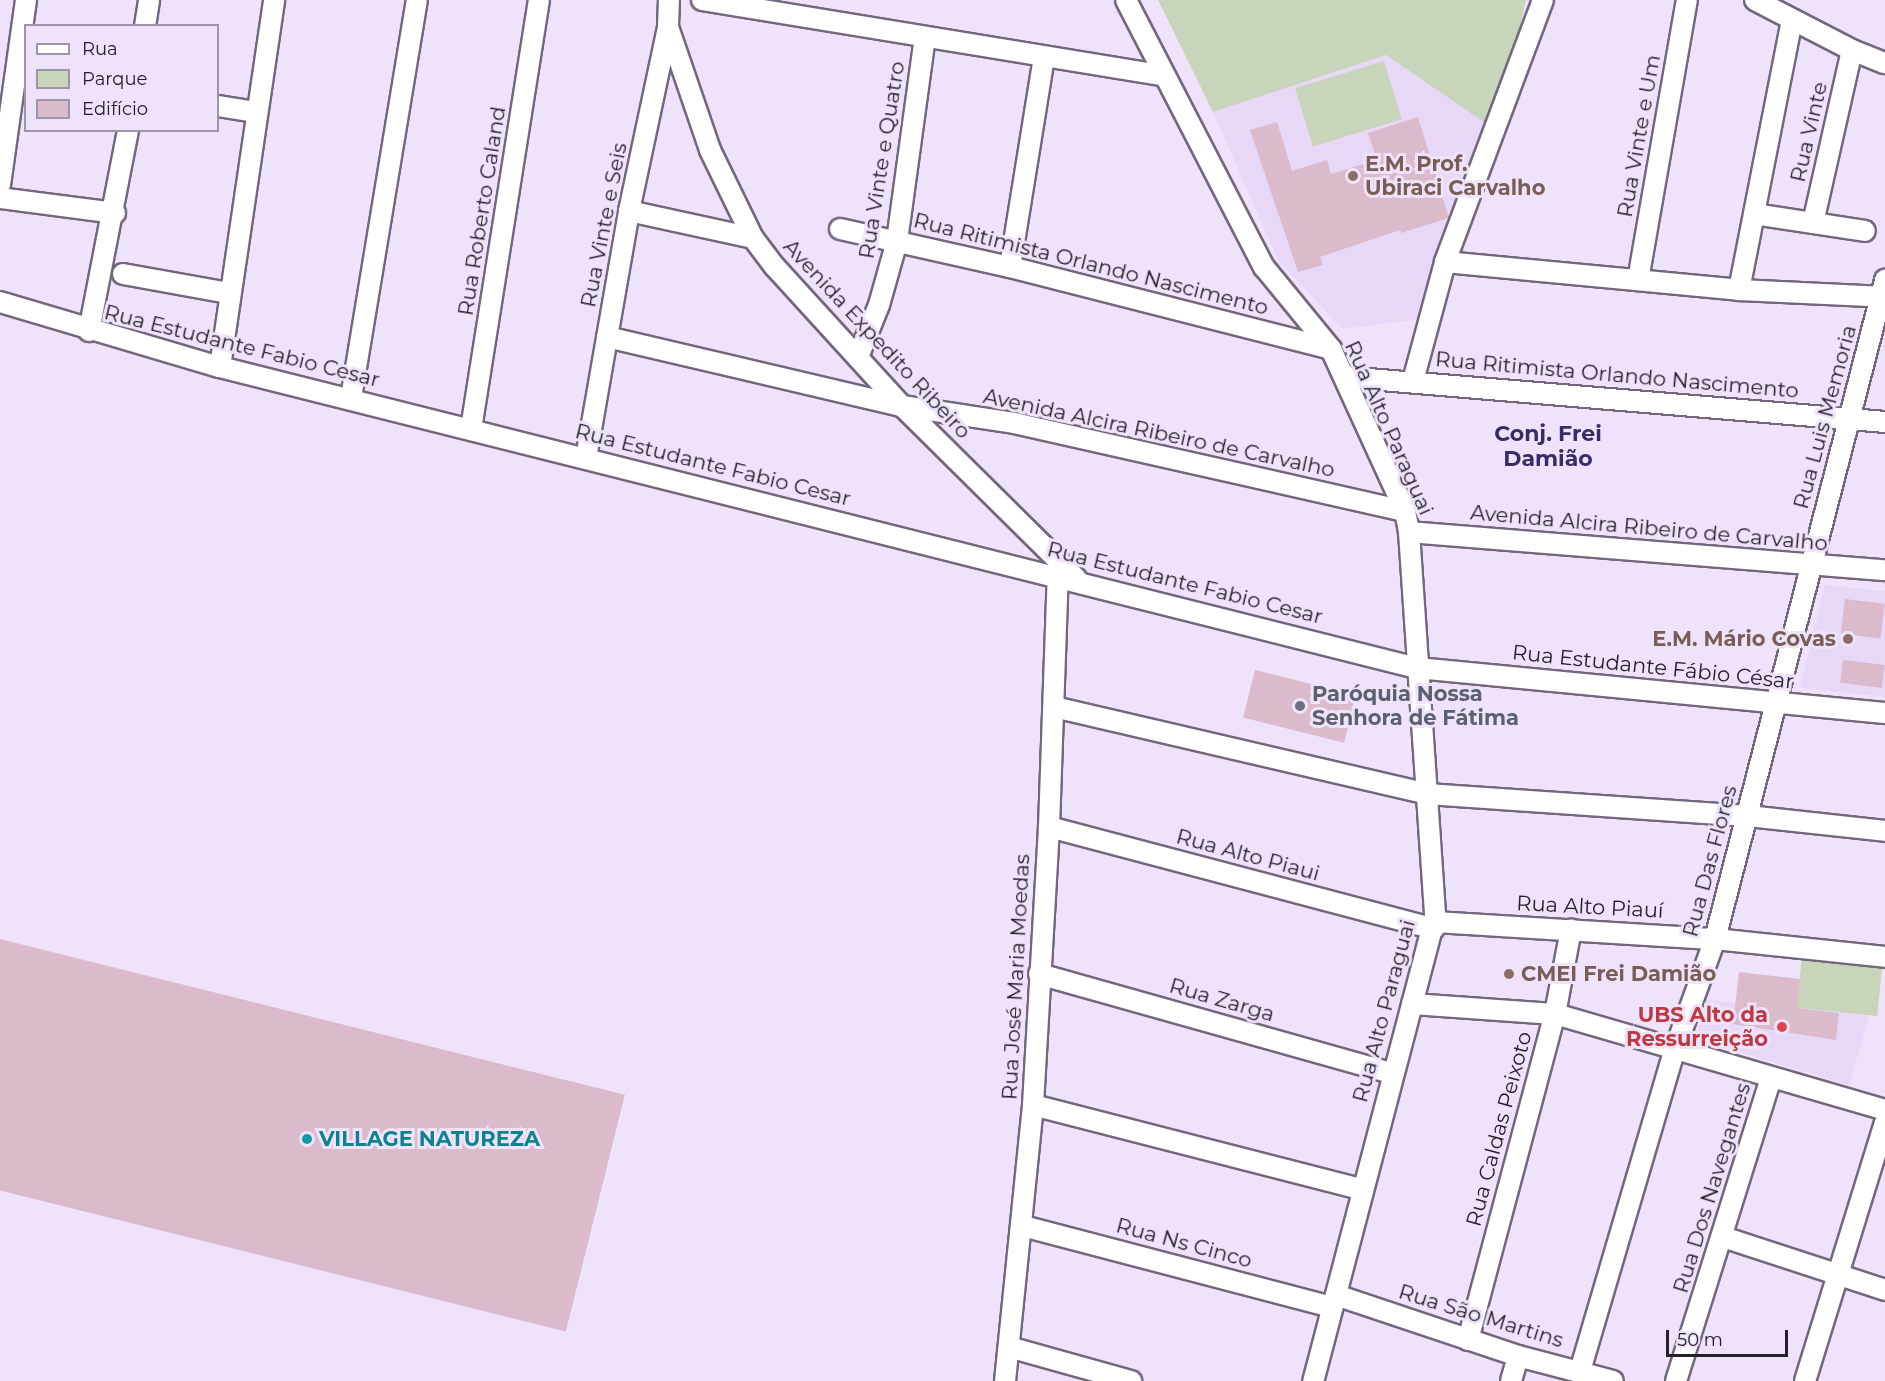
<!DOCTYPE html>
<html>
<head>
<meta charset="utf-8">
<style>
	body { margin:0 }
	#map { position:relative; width:1885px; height:1381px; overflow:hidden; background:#efe3fc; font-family:Montserrat,sans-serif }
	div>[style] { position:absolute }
	.built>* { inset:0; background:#e8d8f8 }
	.green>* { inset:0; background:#c8d5bb; transform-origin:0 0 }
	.building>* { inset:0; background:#dbbacc; transform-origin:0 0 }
	.roads { filter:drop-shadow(2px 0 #72677d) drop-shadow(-2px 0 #72677d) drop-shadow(0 2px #72677d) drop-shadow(0 -2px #72677d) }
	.minor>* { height:20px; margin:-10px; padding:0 10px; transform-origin:10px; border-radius:10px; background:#fff }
	.dots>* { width:16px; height:16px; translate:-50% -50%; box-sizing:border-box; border:3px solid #efe3fc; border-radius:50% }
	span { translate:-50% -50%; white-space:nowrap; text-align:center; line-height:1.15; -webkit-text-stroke:6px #efe3fc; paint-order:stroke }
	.street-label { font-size:21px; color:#252029 }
	.education-label { font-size:21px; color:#785e54; font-weight:700 }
	.left { translate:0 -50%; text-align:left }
	.right { translate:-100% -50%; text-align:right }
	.worship-label { font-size:21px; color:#5b616d; font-weight:700 }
	.health-label { font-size:21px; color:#be3a42; font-weight:700 }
	.culture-label { font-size:21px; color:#0d838f; font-weight:700 }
	.neighbourhood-label { font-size:22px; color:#382c67; font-weight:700 }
	.legend { position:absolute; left:24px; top:24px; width:195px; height:108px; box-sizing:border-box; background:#efe3fc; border:2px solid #9e95a8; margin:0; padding:8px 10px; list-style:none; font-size:18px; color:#252029 }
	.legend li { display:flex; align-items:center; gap:12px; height:30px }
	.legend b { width:30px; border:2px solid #9e95a8 }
	.scale { position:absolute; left:1666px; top:1330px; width:122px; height:27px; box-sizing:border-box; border:3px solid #252029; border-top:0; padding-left:8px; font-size:18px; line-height:21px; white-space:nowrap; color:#252029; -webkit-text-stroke:4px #efe3fc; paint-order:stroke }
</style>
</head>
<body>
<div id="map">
	<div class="built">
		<i style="clip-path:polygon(1386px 55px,1485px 123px,1430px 276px,1422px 319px,1343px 329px,1279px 262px,1213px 112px)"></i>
		<i style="clip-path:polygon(1825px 585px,1885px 591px,1885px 697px,1800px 688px)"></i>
		<i style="clip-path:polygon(1706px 1000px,1869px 1016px,1849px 1085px,1696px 1039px)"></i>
	</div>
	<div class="green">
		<i style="clip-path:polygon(1158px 0,1526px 0,1518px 37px,1485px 123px,1386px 55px,1213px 112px)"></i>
		<i style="left:1384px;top:61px;width:61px;height:93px;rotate:73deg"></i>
		<i style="left:1802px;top:956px;width:81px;height:52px;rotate:6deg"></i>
	</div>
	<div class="building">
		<i style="clip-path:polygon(1418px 117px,1449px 218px,1401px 233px,1400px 230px,1320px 257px,1323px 265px,1298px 272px,1250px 130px,1277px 122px,1292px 171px,1327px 160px,1331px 174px,1377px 160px,1368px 133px)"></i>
		<i style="left:1845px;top:599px;width:40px;height:35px;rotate:7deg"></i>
		<i style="left:1843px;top:660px;width:42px;height:23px;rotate:7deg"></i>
		<i style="left:1255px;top:670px;width:104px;height:49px;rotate:14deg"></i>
		<i style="left:0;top:939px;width:644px;height:244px;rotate:14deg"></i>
		<i style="clip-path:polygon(1739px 972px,1800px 979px,1797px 1008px,1839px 1013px,1836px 1040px,1733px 1024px)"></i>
	</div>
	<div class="roads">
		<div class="minor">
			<i style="left:702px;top:0;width:468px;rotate:9.3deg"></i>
			<i style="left:1126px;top:0;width:301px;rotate:62.7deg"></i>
			<i style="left:1264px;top:267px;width:106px;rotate:50.7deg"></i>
			<i style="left:1331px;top:349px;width:178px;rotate:65.4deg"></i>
			<i style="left:1405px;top:511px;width:21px;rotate:79deg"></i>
			<i style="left:1409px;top:532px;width:386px;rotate:86.1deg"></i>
			<i style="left:1435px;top:917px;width:480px;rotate:104.7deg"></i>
			<i style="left:1755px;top:0;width:109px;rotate:27.3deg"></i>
			<i style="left:1852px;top:50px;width:35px;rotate:22deg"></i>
			<i style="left:145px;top:26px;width:26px;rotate:-81deg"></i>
			<i style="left:668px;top:27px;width:130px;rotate:71.1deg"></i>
			<i style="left:710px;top:150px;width:98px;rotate:64deg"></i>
			<i style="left:753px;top:238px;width:36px;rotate:53deg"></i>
			<i style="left:775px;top:267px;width:188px;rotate:47.6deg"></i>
			<i style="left:902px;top:406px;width:245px;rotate:44.7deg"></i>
			<i style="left:218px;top:106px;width:38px;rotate:9deg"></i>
			<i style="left:0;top:185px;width:187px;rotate:-82deg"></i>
			<i style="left:0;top:198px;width:116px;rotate:7.4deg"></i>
			<i style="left:629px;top:211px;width:127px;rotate:12.3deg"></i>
			<i style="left:1754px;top:214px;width:112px;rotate:8.7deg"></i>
			<i style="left:1813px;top:223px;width:177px;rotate:-77.3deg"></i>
			<i style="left:840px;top:229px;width:174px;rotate:12.6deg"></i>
			<i style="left:1010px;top:267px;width:331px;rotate:14.3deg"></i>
			<i style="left:1445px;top:262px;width:295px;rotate:5.4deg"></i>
			<i style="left:1739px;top:290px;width:146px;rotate:2.7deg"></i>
			<i style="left:1010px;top:267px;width:213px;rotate:-80.8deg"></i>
			<i style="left:123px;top:274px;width:108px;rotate:10.2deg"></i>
			<i style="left:1638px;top:280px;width:284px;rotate:-80.1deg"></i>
			<i style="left:1739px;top:290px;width:274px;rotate:-78.9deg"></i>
			<i style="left:0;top:302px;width:229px;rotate:16.5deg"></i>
			<i style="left:220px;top:367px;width:1234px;rotate:14.12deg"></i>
			<i style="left:1417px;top:668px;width:470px;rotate:5.5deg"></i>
			<i style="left:89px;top:331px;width:205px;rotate:-79deg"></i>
			<i style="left:607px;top:337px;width:303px;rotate:13.2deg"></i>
			<i style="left:902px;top:406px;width:113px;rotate:8.6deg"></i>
			<i style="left:1014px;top:423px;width:401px;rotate:12.7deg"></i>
			<i style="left:858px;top:357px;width:56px;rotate:-68deg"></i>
			<i style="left:879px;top:305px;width:66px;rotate:-74.3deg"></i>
			<i style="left:897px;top:241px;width:206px;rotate:-82.2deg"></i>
			<i style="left:220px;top:367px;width:371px;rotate:-81.6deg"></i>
			<i style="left:1345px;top:377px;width:542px;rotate:4.76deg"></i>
			<i style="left:1413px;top:381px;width:123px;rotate:-74.9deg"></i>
			<i style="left:1445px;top:262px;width:280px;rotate:-69.5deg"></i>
			<i style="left:351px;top:398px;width:403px;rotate:-80.6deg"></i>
			<i style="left:471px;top:429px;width:434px;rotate:-81deg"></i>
			<i style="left:586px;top:458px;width:251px;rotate:-80.1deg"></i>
			<i style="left:629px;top:211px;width:188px;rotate:-78deg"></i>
			<i style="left:668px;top:27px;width:27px;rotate:-88deg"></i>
			<i style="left:1409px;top:532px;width:478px;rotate:4.6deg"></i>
			<i style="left:1054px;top:707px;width:383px;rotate:13.1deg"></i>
			<i style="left:1427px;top:794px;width:322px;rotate:3.9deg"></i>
			<i style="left:1748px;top:816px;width:138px;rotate:6.2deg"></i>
			<i style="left:1049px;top:827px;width:398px;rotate:14.8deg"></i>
			<i style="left:1435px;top:922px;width:281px;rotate:3.5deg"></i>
			<i style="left:1715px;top:939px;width:171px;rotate:6deg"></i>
			<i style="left:1039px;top:974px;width:367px;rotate:15.7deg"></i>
			<i style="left:1412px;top:1004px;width:143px;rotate:4deg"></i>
			<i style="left:1555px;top:1014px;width:344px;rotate:16.2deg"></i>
			<i style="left:1033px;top:1105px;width:339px;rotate:14.4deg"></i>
			<i style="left:1023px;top:1226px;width:319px;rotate:14.7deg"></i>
			<i style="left:1723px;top:1237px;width:170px;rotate:18.1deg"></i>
			<i style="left:1336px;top:1295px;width:192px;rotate:18.5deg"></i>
			<i style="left:1518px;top:1356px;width:98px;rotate:14.7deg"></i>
			<i style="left:1468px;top:1340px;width:337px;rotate:-75.1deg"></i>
			<i style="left:1555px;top:1014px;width:86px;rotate:-79.3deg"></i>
			<i style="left:1009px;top:1347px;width:127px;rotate:15.6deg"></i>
			<i style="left:1580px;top:1371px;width:336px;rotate:-73.6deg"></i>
			<i style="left:1675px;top:1049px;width:117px;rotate:-70deg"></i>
			<i style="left:1715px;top:939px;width:681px;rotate:-75.53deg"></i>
			<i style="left:1005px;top:1381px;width:277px;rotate:-84.2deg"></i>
			<i style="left:1033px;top:1105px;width:278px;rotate:-86.7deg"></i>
			<i style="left:1049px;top:827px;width:252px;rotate:-88deg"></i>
			<i style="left:1511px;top:1381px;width:26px;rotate:-74deg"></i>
			<i style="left:1676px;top:1381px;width:318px;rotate:-72.6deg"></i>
			<i style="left:1805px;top:1381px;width:270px;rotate:-72.8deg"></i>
		</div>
	</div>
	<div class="dots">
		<i style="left:1353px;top:176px;background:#8d6e63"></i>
		<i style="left:1848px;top:639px;background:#8d6e63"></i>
		<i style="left:1300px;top:706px;background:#6b7280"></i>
		<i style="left:1509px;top:974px;background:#8d6e63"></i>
		<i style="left:1782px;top:1027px;background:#e0444e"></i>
		<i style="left:307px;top:1139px;background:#0f9aa8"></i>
	</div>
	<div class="street-label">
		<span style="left:1809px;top:132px;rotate:-77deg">Rua Vinte</span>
		<span style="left:1639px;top:136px;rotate:-80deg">Rua Vinte e Um</span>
		<span style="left:882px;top:160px;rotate:-81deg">Rua Vinte e Quatro</span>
		<span style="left:482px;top:211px;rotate:-81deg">Rua Roberto Caland</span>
		<span style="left:604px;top:225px;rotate:-79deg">Rua Vinte e Seis</span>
		<span style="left:1091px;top:264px;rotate:14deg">Rua Ritimista Orlando Nascimento</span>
		<span style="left:877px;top:339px;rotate:47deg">Avenida Expedito Ribeiro</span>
		<span style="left:242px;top:346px;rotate:14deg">Rua Estudante Fabio Cesar</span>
		<span style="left:1617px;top:375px;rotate:5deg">Rua Ritimista Orlando Nascimento</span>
		<span style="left:1825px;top:417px;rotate:-75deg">Rua Luis Memoria</span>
		<span style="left:1389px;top:428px;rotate:66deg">Rua Alto Paraguai</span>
		<span style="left:1159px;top:433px;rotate:12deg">Avenida Alcira Ribeiro de Carvalho</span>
		<span style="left:713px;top:465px;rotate:14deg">Rua Estudante Fabio Cesar</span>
		<span style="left:1649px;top:528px;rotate:5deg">Avenida Alcira Ribeiro de Carvalho</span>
		<span style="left:1185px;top:583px;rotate:14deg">Rua Estudante Fabio Cesar</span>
		<span style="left:1653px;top:667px;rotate:6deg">Rua Estudante Fábio César</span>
		<span style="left:1248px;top:855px;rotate:15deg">Rua Alto Piaui</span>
		<span style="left:1710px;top:861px;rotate:-75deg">Rua Das Flores</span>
		<span style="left:1590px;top:907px;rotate:3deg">Rua Alto Piauí</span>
		<span style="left:1016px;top:977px;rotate:-87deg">Rua José Maria Moedas</span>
		<span style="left:1222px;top:1000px;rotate:16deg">Rua Zarga</span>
		<span style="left:1384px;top:1011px;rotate:-75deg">Rua Alto Paraguai</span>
		<span style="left:1499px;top:1129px;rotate:-75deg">Rua Caldas Peixoto</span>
		<span style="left:1712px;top:1188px;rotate:-73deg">Rua Dos Navegantes</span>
		<span style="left:1184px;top:1243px;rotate:15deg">Rua Ns Cinco</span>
		<span style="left:1481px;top:1316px;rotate:17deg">Rua São Martins</span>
	</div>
	<div class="education-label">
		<span class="left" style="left:1365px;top:176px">E.M. Prof.<br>Ubiraci Carvalho</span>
		<span class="right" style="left:1836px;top:639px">E.M. Mário Covas</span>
		<span class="left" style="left:1521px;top:974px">CMEI Frei Damião</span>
	</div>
	<div class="worship-label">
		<span class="left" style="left:1312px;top:706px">Paróquia Nossa<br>Senhora de Fátima</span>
	</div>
	<div class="health-label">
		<span class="right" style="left:1768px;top:1027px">UBS Alto da<br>Ressurreição</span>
	</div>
	<div class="culture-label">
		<span class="left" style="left:319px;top:1139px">VILLAGE NATUREZA</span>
	</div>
	<div class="neighbourhood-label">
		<span style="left:1548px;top:446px">Conj. Frei<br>Damião</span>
	</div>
	<ul class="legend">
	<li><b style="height:8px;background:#fff"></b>Rua</li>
	<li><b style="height:16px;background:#c8d5bb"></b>Parque</li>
	<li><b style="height:16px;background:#dbbacc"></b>Edifício</li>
	</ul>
	<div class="scale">50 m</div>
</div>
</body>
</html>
